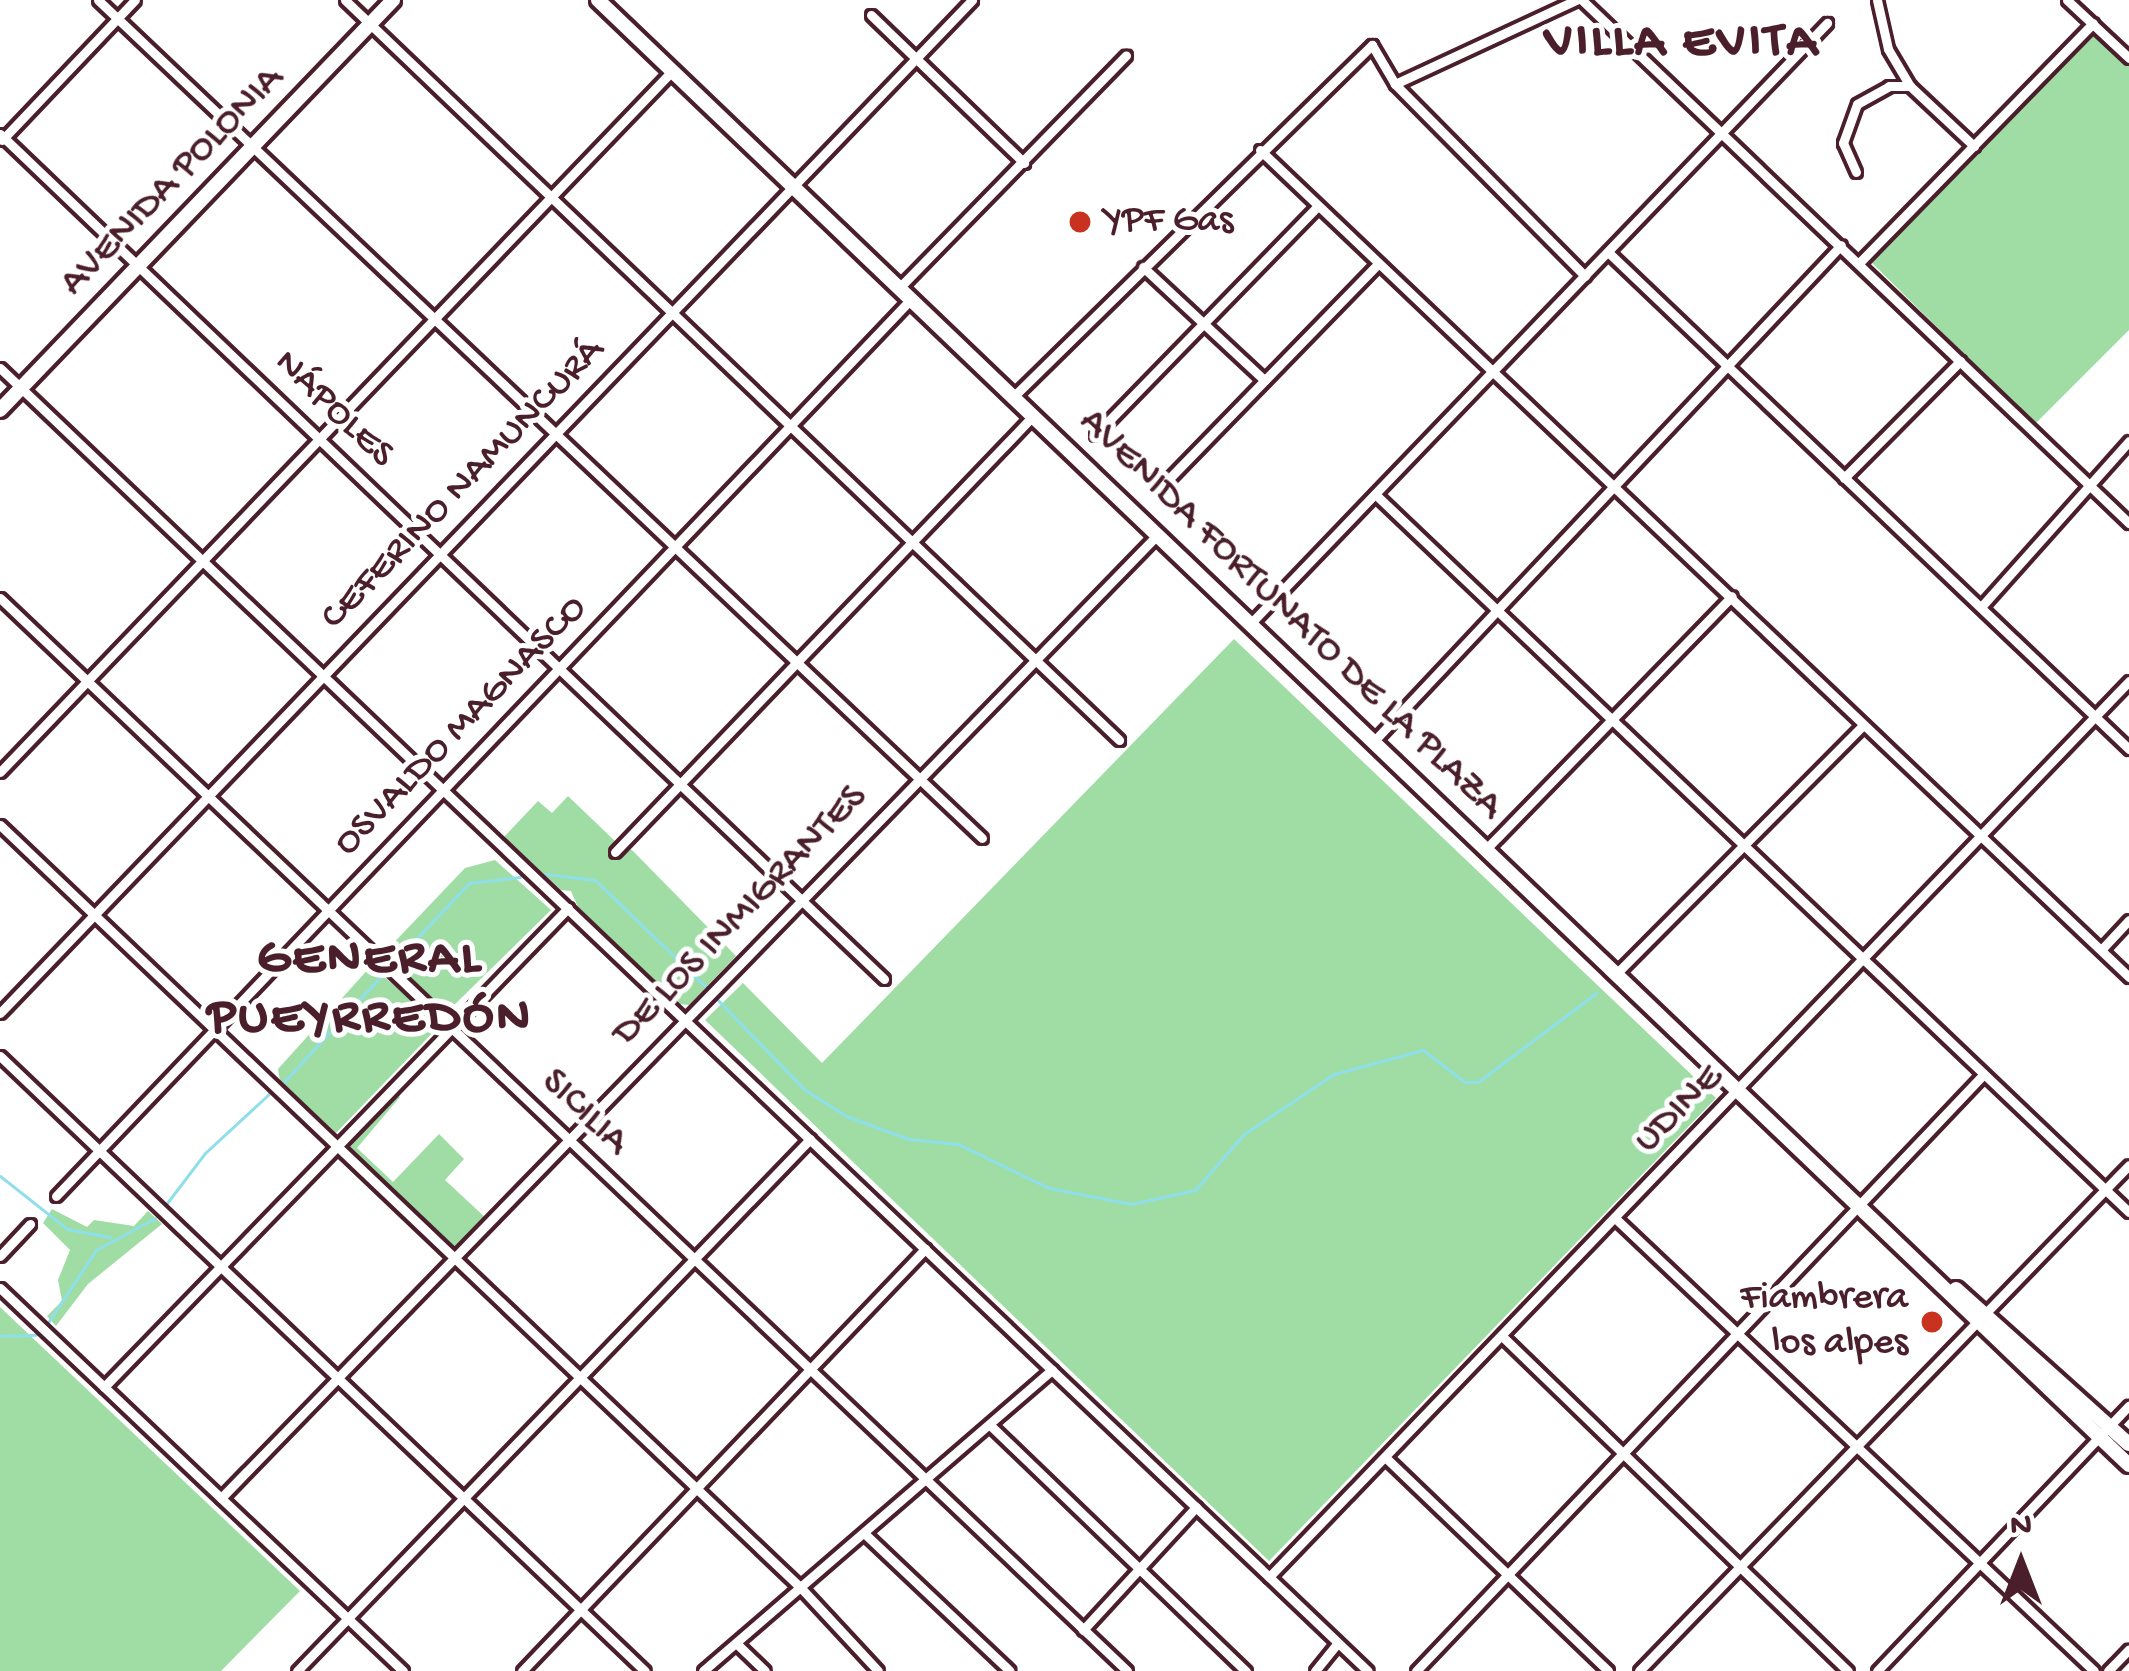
<!DOCTYPE html>
<html>
<head>
<meta charset="utf-8">
<style>
	body { margin:0 }
	#map { position:relative; width:2129px; height:1671px; overflow:hidden; background:#fff; font-family:"Gochi Hand",sans-serif }
	div>[style] { position:absolute }
	.green>* { inset:0; background:#9fdda5 }
	.stream>* { height:3px; margin:-1.5px; padding:0 1.5px; transform-origin:1.5px; border-radius:1.5px; background:#8fdfeb }
	.roads { filter:drop-shadow(3px 0 #4a1f2b) drop-shadow(-3px 0 #4a1f2b) drop-shadow(0 3px #4a1f2b) drop-shadow(0 -3px #4a1f2b) }
	.minor>* { height:9px; margin:-4.5px; padding:0 4.5px; transform-origin:4.5px; border-radius:4.5px; background:#fff }
	.secondary>* { height:14px; margin:-7px; padding:0 7px; transform-origin:7px; border-radius:7px; background:#fff }
	.dots>* { width:33px; height:33px; translate:-50% -50%; box-sizing:border-box; border:6px solid #fff; border-radius:50% }
	span { translate:-50% -50%; white-space:nowrap; text-align:center; line-height:1.15; -webkit-text-stroke:10px #fff; paint-order:stroke }
	.street-label { font-size:39px; color:#4a1f2b }
	.poi-label { font-size:39px; color:#4a1f2b }
	.left { translate:0 -50%; text-align:left }
	.right { translate:-100% -50%; text-align:right }
	.district-label { font-size:51px; color:#4a1f2b; font-weight:700; letter-spacing:3px }
	.north { position:absolute; left:1961px; top:1503px; width:120px; height:120px; -webkit-text-stroke:9px #fff; paint-order:stroke; rotate:0deg; font-size:33px; font-weight:700; line-height:48px; text-align:center; color:#4a1f2b }
	.north::after { content:''; display:block; margin:auto; width:42px; height:54px; background:#4a1f2b; clip-path:polygon(50% 0,100% 100%,50% 72%,0 100%) }
</style>
</head>
<body>
<div id="map">
	<div class="green">
		<i style="clip-path:polygon(2092px 30px,2129px 66px,2129px 330px,2035px 424px,1870px 261px)"></i>
		<i style="clip-path:polygon(1234px 639px,1716px 1098px,1269px 1561px,705px 1020px,743px 983px,822px 1063px)"></i>
		<i style="clip-path:polygon(568px 796px,616px 842px,609px 852px,616px 858px,627px 847px,633px 851px,736px 956px,689px 1005px,679px 1004px,580px 912px,571px 891px,561px 890px,504px 837px,538px 801px,552px 813px)"></i>
		<i style="clip-path:polygon(495px 860px,551px 910px,447px 1012px,384px 953px,465px 868px)"></i>
		<i style="clip-path:polygon(371px 966px,441px 1024px,336px 1133px,280px 1081px,278px 1069px)"></i>
		<i style="clip-path:polygon(394px 1091px,400px 1097px,357px 1148px,393px 1182px,439px 1134px,464px 1159px,445px 1180px,487px 1219px,457px 1249px,346px 1146px)"></i>
		<i style="clip-path:polygon(52px 1209px,87px 1227px,94px 1220px,134px 1226px,148px 1211px,162px 1224px,88px 1284px,56px 1326px,47px 1316px,62px 1301px,58px 1280px,70px 1250px,43px 1223px)"></i>
		<i style="clip-path:polygon(0 1307px,300px 1591px,221px 1671px,0 1671px)"></i>
	</div>
	<div class="stream">
		<i style="left:546px;top:874px;width:49px;rotate:7deg"></i>
		<i style="left:595px;top:880px;width:153px;rotate:43.9deg"></i>
		<i style="left:395px;top:961px;width:108px;rotate:-46.5deg"></i>
		<i style="left:469px;top:883px;width:51px;rotate:-6.7deg"></i>
		<i style="left:716px;top:998px;width:127px;rotate:46deg"></i>
		<i style="left:804px;top:1089px;width:50px;rotate:32.7deg"></i>
		<i style="left:846px;top:1116px;width:67px;rotate:20.1deg"></i>
		<i style="left:909px;top:1139px;width:49px;rotate:5.8deg"></i>
		<i style="left:958px;top:1144px;width:101px;rotate:25.8deg"></i>
		<i style="left:1049px;top:1188px;width:84px;rotate:11deg"></i>
		<i style="left:1131px;top:1204px;width:66px;rotate:-12.3deg"></i>
		<i style="left:1195px;top:1190px;width:74px;rotate:-48.8deg"></i>
		<i style="left:1244px;top:1134px;width:108px;rotate:-33.7deg"></i>
		<i style="left:1334px;top:1074px;width:92px;rotate:-15.1deg"></i>
		<i style="left:1423px;top:1050px;width:53px;rotate:37.3deg"></i>
		<i style="left:1465px;top:1082px;width:13px"></i>
		<i style="left:1478px;top:1082px;width:148px;rotate:-37deg"></i>
		<i style="left:283px;top:1083px;width:148px;rotate:-47.5deg"></i>
		<i style="left:0;top:1176px;width:85px;rotate:38.3deg"></i>
		<i style="left:67px;top:1229px;width:44px;rotate:10.5deg"></i>
		<i style="left:167px;top:1203px;width:63px;rotate:-52.8deg"></i>
		<i style="left:205px;top:1153px;width:87px;rotate:-42.7deg"></i>
		<i style="left:47px;top:1324px;width:89px;rotate:-56.5deg"></i>
		<i style="left:96px;top:1250px;width:67px;rotate:-28.5deg"></i>
		<i style="left:0;top:1336px;width:36px;rotate:-2deg"></i>
	</div>
	<div class="roads">
		<div class="minor">
			<i style="left:98px;top:0;width:1218px;rotate:43.47deg"></i>
			<i style="left:345px;top:0;width:1071px;rotate:43.71deg"></i>
			<i style="left:1582px;top:0;width:757px;rotate:43.72deg"></i>
			<i style="left:1877px;top:0;width:50px;rotate:77.3deg"></i>
			<i style="left:1888px;top:49px;width:43px;rotate:59.3deg"></i>
			<i style="left:1910px;top:86px;width:88px;rotate:43.2deg"></i>
			<i style="left:2067px;top:0;width:85px;rotate:43.1deg"></i>
			<i style="left:871px;top:15px;width:213px;rotate:44deg"></i>
			<i style="left:1395px;top:84px;width:200px;rotate:-24.9deg"></i>
			<i style="left:0;top:134px;width:1223px;rotate:43.71deg"></i>
			<i style="left:2px;top:140px;width:193px;rotate:-46.5deg"></i>
			<i style="left:1260px;top:150px;width:1200px;rotate:43.58deg"></i>
			<i style="left:1856px;top:172px;width:32px;rotate:-114deg"></i>
			<i style="left:1843px;top:143px;width:41px;rotate:-70.3deg"></i>
			<i style="left:1857px;top:104px;width:37px;rotate:-29deg"></i>
			<i style="left:1889px;top:86px;width:21px"></i>
			<i style="left:1609px;top:253px;width:719px;rotate:43.65deg"></i>
			<i style="left:1859px;top:263px;width:335px;rotate:-45.7deg"></i>
			<i style="left:1143px;top:267px;width:166px;rotate:43deg"></i>
			<i style="left:899px;top:288px;width:325px;rotate:-45.7deg"></i>
			<i style="left:0;top:368px;width:1889px;rotate:43.61deg"></i>
			<i style="left:1013px;top:397px;width:503px;rotate:-44.44deg"></i>
			<i style="left:1372px;top:45px;width:45px;rotate:59.5deg"></i>
			<i style="left:1395px;top:84px;width:270px;rotate:45.3deg"></i>
			<i style="left:1095px;top:435px;width:318px;rotate:-45.8deg"></i>
			<i style="left:1844px;top:478px;width:165px;rotate:-45.2deg"></i>
			<i style="left:1159px;top:489px;width:313px;rotate:-45.8deg"></i>
			<i style="left:1375px;top:494px;width:1041px;rotate:43.6deg"></i>
			<i style="left:0;top:598px;width:1556px;rotate:43.59deg"></i>
			<i style="left:1982px;top:606px;width:221px;rotate:-48.3deg"></i>
			<i style="left:1251px;top:623px;width:832px;rotate:-46.17deg"></i>
			<i style="left:1374px;top:741px;width:681px;rotate:-46.72deg"></i>
			<i style="left:0;top:772px;width:971px;rotate:-46.21deg"></i>
			<i style="left:0;top:825px;width:1106px;rotate:43.61deg"></i>
			<i style="left:801px;top:1588px;width:113px;rotate:47.1deg"></i>
			<i style="left:1487px;top:848px;width:351px;rotate:-45.8deg"></i>
			<i style="left:615px;top:852px;width:604px;rotate:-46.21deg"></i>
			<i style="left:2101px;top:950px;width:41px;rotate:-47deg"></i>
			<i style="left:1617px;top:973px;width:349px;rotate:-45.2deg"></i>
			<i style="left:0;top:1013px;width:1404px;rotate:-46.18deg"></i>
			<i style="left:0;top:1056px;width:891px;rotate:43.64deg"></i>
			<i style="left:56px;top:1196px;width:1239px;rotate:-46.37deg"></i>
			<i style="left:1615px;top:1218px;width:659px;rotate:43.4deg"></i>
			<i style="left:0;top:1256px;width:44px;rotate:-46.8deg"></i>
			<i style="left:0;top:1288px;width:556px;rotate:43.54deg"></i>
			<i style="left:1504px;top:1338px;width:479px;rotate:44.1deg"></i>
			<i style="left:104px;top:1387px;width:667px;rotate:-45.91deg"></i>
			<i style="left:991px;top:1426px;width:354px;rotate:43.9deg"></i>
			<i style="left:1385px;top:1457px;width:309px;rotate:43.8deg"></i>
			<i style="left:221px;top:1498px;width:1344px;rotate:-45.81deg"></i>
			<i style="left:865px;top:1534px;width:199px;rotate:43.4deg"></i>
			<i style="left:1269px;top:1577px;width:1242px;rotate:-46.17deg"></i>
			<i style="left:1083px;top:1630px;width:167px;rotate:-47.4deg"></i>
			<i style="left:736px;top:1643px;width:40px;rotate:44deg"></i>
			<i style="left:297px;top:1671px;width:739px;rotate:-46.04deg"></i>
			<i style="left:522px;top:1671px;width:584px;rotate:-46.32deg"></i>
			<i style="left:703px;top:1671px;width:461px;rotate:-40.8deg"></i>
			<i style="left:1315px;top:1671px;width:36px;rotate:-51deg"></i>
			<i style="left:1416px;top:1671px;width:823px;rotate:-46.43deg"></i>
			<i style="left:1639px;top:1671px;width:704px;rotate:-45.92deg"></i>
			<i style="left:1877px;top:1671px;width:366px;rotate:-46.5deg"></i>
			<i style="left:2108px;top:1671px;width:30px;rotate:-46deg"></i>
		</div>
		<div class="secondary">
			<i style="left:598px;top:0;width:2119px;rotate:43.74deg"></i>
			<i style="left:0;top:410px;width:568px;rotate:-46.21deg"></i>
			<i style="left:1956px;top:1289px;width:232px;rotate:41.9deg"></i>
		</div>
	</div>
	<div class="dots">
		<i style="left:1080px;top:222px;background:#c8321e"></i>
		<i style="left:1932px;top:1322px;background:#c8321e"></i>
	</div>
	<div class="street-label">
		<span style="left:173px;top:182px;rotate:-46deg">AVENIDA POLONIA</span>
		<span style="left:333px;top:410px;rotate:44deg">NÁPOLES</span>
		<span style="left:464px;top:485px;rotate:-46deg">CEFERINO NAMUNCURÁ</span>
		<span style="left:1290px;top:615px;rotate:44deg">AVENIDA FORTUNATO DE LA PLAZA</span>
		<span style="left:462px;top:727px;rotate:-46deg">OSVALDO MAGNASCO</span>
		<span style="left:741px;top:916px;rotate:-46deg">DE LOS INMIGRANTES</span>
		<span style="left:1680px;top:1110px;rotate:-45deg">UDINE</span>
		<span style="left:584px;top:1113px;rotate:44deg">SICILIA</span>
	</div>
	<div class="poi-label">
		<span class="left" style="left:1104px;top:222px">YPF Gas</span>
		<span class="right" style="left:1908px;top:1322px">Fiambrera<br>los alpes</span>
	</div>
	<div class="district-label">
		<span style="left:1682px;top:44px">VILLA EVITA</span>
		<span style="left:370px;top:991px">GENERAL<br>PUEYRREDÓN</span>
	</div>
	<div class="north">N</div>
</div>
</body>
</html>
